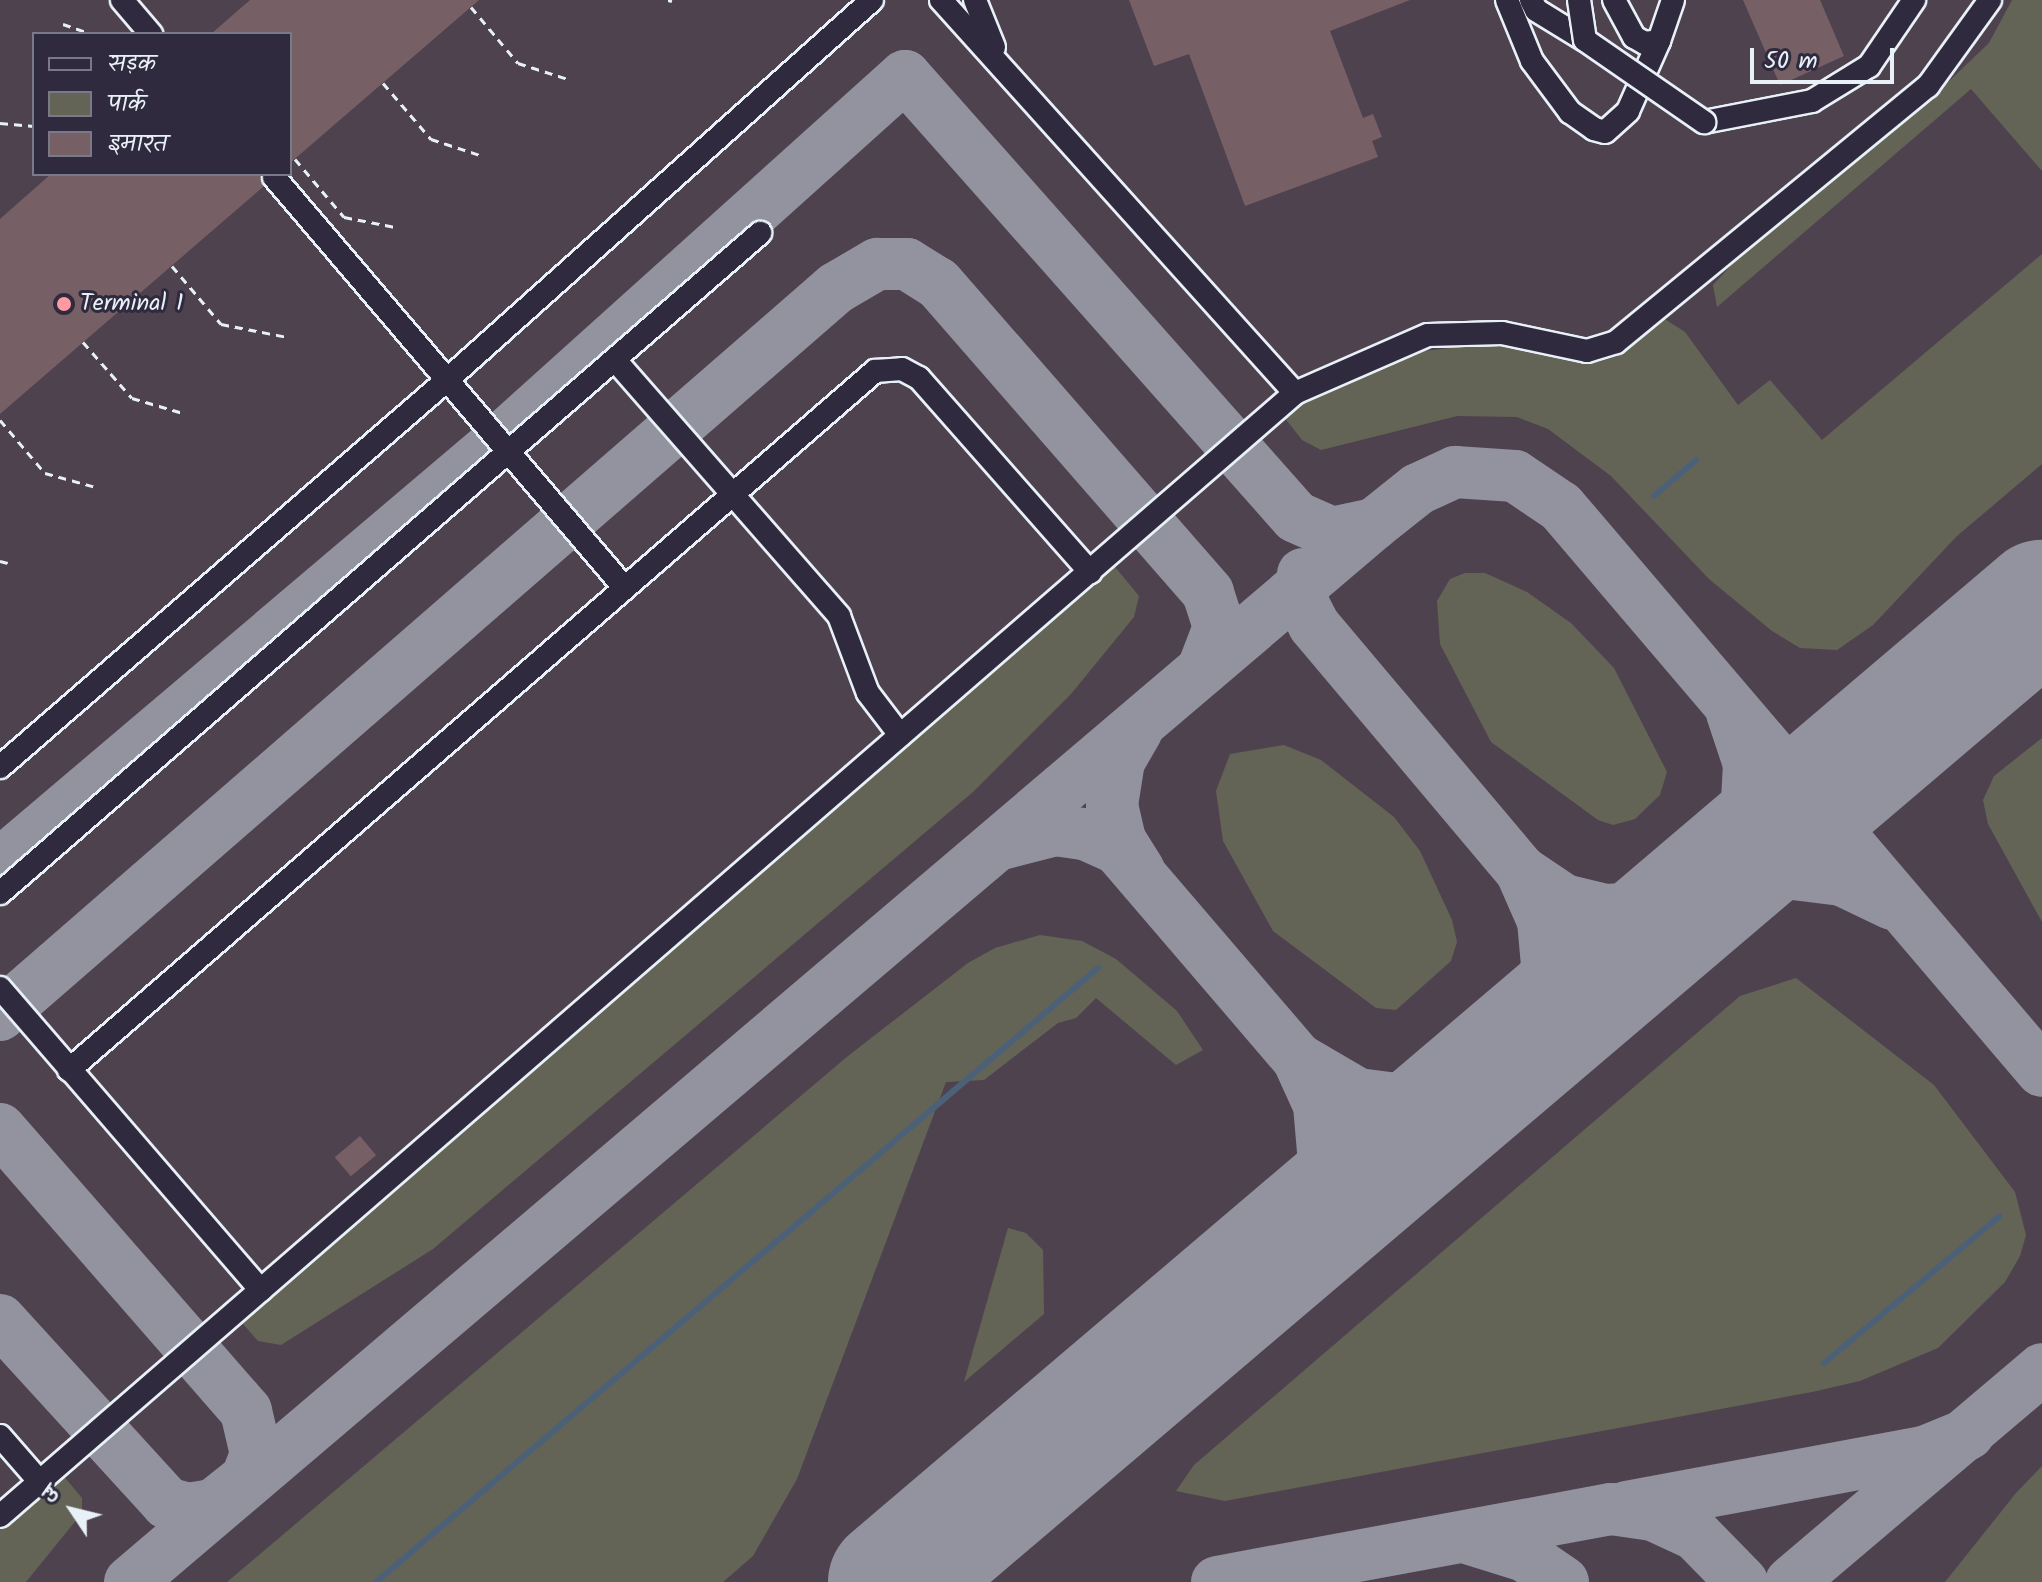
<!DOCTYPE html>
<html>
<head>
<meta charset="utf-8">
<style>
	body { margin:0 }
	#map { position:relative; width:2042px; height:1582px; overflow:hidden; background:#3d3545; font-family:Kalam,"Playpen Sans Deva",sans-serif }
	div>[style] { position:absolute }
	.built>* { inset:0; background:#4e424f }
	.green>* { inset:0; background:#646456 }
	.stream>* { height:6px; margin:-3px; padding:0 3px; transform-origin:3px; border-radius:3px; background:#4c6177 }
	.taxiway>* { height:52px; margin:-26px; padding:0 26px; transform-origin:26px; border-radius:26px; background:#92939e }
	.runway>* { height:128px; margin:-64px; padding:0 64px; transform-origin:64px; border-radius:64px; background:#92939e }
	.building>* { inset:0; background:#775f66; transform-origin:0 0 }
	.path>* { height:3px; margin-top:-1.5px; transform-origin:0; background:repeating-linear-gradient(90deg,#e8f1f8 0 8px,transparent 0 14px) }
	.roads { filter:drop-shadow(2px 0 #e8f1f8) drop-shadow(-2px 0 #e8f1f8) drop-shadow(0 2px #e8f1f8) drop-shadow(0 -2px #e8f1f8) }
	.minor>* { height:22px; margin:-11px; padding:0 11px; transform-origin:11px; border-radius:11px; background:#2f2a3d }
	.bridges { filter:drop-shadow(2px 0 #e8f1f8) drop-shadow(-2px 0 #e8f1f8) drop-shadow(0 2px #e8f1f8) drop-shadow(0 -2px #e8f1f8) }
	.minor-bridge>* { height:22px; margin:-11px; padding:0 11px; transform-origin:11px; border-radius:11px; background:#2f2a3d }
	.dots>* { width:22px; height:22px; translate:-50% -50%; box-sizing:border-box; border:4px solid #2f2a3d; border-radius:50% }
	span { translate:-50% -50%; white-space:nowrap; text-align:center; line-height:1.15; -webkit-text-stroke:6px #2f2a3d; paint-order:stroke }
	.poi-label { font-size:24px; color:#e8f1f8 }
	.left { translate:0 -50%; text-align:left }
	.legend { position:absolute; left:32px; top:32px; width:260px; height:144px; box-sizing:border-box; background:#2f2a3d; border:2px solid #797a88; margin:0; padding:10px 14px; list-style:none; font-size:24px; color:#e8f1f8 }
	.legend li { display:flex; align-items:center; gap:16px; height:40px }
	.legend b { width:40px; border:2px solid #797a88 }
	.north { position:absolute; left:32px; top:1470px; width:80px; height:80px; -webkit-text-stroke:6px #2f2a3d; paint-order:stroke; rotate:305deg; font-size:22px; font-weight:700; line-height:32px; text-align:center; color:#e8f1f8 }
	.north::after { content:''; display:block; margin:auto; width:28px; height:36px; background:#e8f1f8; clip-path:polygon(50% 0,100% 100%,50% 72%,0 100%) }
	.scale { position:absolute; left:1750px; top:48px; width:144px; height:36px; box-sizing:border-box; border:4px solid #e8f1f8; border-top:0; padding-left:10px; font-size:24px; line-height:28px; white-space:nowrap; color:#e8f1f8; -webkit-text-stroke:6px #2f2a3d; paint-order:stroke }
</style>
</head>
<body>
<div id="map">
	<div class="built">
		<i style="clip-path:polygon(evenodd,0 0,2042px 0,2042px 1582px,0 1582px,0 0,34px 34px,290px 34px,290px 174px,34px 174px,34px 34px)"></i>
	</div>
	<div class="green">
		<i style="clip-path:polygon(2012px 0,2042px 0,2042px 171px,1971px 89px,1717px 307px,1713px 285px,1763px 231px,1946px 84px,1989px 43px)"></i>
		<i style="clip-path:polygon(2042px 254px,2042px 464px,1957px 536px,1873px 625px,1837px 650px,1800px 648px,1772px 631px,1709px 579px,1611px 476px,1548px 429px,1517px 417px,1457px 416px,1321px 450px,1302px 440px,1281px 413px,1415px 352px,1486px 344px,1598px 362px,1618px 356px,1663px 318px,1685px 332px,1738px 405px,1770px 380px,1822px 440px)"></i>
		<i style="clip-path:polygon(1111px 562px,1139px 596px,1134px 617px,1071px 694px,973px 792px,433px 1249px,281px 1345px,258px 1341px,238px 1318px)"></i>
		<i style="clip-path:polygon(1465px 573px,1485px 573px,1527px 592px,1571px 623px,1614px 668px,1667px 772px,1660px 795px,1635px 819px,1613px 825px,1598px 820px,1491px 742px,1440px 644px,1437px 601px,1450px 579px)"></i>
		<i style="clip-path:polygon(2042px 738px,2042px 922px,1988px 824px,1983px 800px,1994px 776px)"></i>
		<i style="clip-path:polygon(1284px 745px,1321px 760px,1394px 817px,1420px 851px,1452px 920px,1457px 942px,1451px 961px,1396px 1010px,1376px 1008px,1273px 931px,1223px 841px,1216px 791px,1230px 754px)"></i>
		<i style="clip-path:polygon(1040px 935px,1082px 941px,1116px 959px,1177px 1011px,1203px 1050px,1176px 1065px,1096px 998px,1076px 1018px,1058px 1023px,984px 1080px,946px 1082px,797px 1479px,753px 1556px,723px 1582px,227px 1582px,848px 1056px,968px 963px,995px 948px)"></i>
		<i style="clip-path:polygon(1796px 978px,1934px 1085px,2015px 1192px,2026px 1235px,2020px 1256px,2005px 1282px,1938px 1348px,1860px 1381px,1812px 1392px,1225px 1501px,1176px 1491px,1194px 1465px,1740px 996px)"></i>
		<i style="clip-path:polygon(1008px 1228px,1026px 1233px,1043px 1250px,1044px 1314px,964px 1382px)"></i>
		<i style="clip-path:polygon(2042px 1466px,2042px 1582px,1945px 1582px,2016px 1493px)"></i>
		<i style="clip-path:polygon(61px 1473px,82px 1498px,82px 1513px,26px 1582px,0 1582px,0 1526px)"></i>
	</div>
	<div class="stream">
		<i style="left:1654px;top:496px;width:55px;rotate:-40.6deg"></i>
		<i style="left:1824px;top:1363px;width:229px;rotate:-39.9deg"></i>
		<i style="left:376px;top:1582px;width:948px;rotate:-40.38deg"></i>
	</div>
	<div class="taxiway">
		<i style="left:1137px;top:730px;width:36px;rotate:120deg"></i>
		<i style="left:1119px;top:761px;width:45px;rotate:99deg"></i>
		<i style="left:1112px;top:805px;width:36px;rotate:77deg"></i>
		<i style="left:1120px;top:840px;width:36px;rotate:58deg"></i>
		<i style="left:1001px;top:844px;width:56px;rotate:-14.5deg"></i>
		<i style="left:1055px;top:830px;width:30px;rotate:8deg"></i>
		<i style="left:1085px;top:834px;width:36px;rotate:24deg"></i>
		<i style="left:1118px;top:849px;width:277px;rotate:49.4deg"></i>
		<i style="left:1298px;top:1059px;width:51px;rotate:65.5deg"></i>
		<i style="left:1319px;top:1105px;width:58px;rotate:85.1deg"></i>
		<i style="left:1324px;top:1163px;width:50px;rotate:107.4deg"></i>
		<i style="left:1309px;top:1211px;width:62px;rotate:127.8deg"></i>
		<i style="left:0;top:864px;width:654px;rotate:-40.29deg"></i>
		<i style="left:499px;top:441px;width:546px;rotate:-41.96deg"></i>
		<i style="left:905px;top:76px;width:589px;rotate:48.44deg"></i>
		<i style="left:1296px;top:517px;width:39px;rotate:24deg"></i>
		<i style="left:1332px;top:533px;width:43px;rotate:-12.1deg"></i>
		<i style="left:1521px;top:871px;width:52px;rotate:34deg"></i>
		<i style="left:1564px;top:900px;width:43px;rotate:13.4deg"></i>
		<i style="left:1606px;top:910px;width:54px;rotate:-3.2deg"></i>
		<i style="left:1660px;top:907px;width:50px;rotate:-21deg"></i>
		<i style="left:1707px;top:889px;width:80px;rotate:-11.6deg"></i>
		<i style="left:1785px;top:873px;width:57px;rotate:7deg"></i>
		<i style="left:1842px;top:880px;width:55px;rotate:25.6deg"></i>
		<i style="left:1707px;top:889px;width:61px;rotate:-59.2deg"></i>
		<i style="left:1738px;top:837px;width:37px;rotate:-76deg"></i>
		<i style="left:1747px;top:801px;width:37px;rotate:-87deg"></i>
		<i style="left:1749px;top:764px;width:54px;rotate:-108.4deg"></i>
		<i style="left:0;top:1015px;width:1108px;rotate:-41.01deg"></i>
		<i style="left:836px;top:288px;width:48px;rotate:-30.3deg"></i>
		<i style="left:877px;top:264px;width:30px"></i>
		<i style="left:907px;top:264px;width:36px;rotate:32deg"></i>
		<i style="left:938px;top:283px;width:411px;rotate:48.9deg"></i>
		<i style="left:1208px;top:593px;width:36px;rotate:72deg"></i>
		<i style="left:1219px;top:627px;width:45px;rotate:110.9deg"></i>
		<i style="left:1298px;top:1059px;width:69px;rotate:30.3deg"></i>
		<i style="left:1358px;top:1094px;width:47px;rotate:7.3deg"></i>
		<i style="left:1405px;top:1100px;width:49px;rotate:-10.6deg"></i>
		<i style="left:1453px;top:1091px;width:79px;rotate:-36.7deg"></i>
		<i style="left:1516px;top:1044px;width:36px;rotate:-58deg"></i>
		<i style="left:1535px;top:1013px;width:49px;rotate:-76deg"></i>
		<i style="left:1547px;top:965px;width:44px;rotate:-95.2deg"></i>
		<i style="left:1543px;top:921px;width:55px;rotate:-113.7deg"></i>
		<i style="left:1521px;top:871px;width:322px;rotate:-130.1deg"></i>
		<i style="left:1314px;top:625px;width:25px;rotate:-117deg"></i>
		<i style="left:1303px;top:603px;width:29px;rotate:-90deg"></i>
		<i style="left:0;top:1129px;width:374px;rotate:48.9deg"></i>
		<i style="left:246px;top:1411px;width:44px;rotate:76.9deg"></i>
		<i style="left:256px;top:1454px;width:26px;rotate:111deg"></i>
		<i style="left:247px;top:1478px;width:43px;rotate:141.5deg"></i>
		<i style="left:213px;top:1505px;width:24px;rotate:171deg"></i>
		<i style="left:189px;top:1509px;width:23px;rotate:-165deg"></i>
		<i style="left:167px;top:1503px;width:248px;rotate:-132.4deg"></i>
		<i style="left:1626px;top:1507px;width:303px;rotate:-10.5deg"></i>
		<i style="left:1924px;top:1452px;width:48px;rotate:-22.2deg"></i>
		<i style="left:1470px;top:1539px;width:58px;rotate:17.2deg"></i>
		<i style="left:1525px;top:1556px;width:46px;rotate:34.4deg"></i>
		<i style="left:130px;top:1582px;width:1633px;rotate:-40.38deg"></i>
		<i style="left:1374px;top:524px;width:56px;rotate:-38.5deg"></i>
		<i style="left:1418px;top:489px;width:41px;rotate:-24.7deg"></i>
		<i style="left:1455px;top:472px;width:60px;rotate:3.8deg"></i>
		<i style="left:1515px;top:476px;width:55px;rotate:34deg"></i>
		<i style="left:1561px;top:507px;width:741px;rotate:49.54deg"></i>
		<i style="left:1217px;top:1582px;width:401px;rotate:-10.5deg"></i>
		<i style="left:1611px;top:1509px;width:42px;rotate:8.1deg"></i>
		<i style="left:1653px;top:1515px;width:47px;rotate:24.9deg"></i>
		<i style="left:1696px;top:1535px;width:66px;rotate:45.6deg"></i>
		<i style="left:1791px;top:1582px;width:329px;rotate:-40.3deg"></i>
	</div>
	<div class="runway">
		<i style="left:892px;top:1582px;width:1510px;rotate:-40.38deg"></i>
	</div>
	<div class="building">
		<i style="clip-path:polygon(250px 0,479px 0,290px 163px,290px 34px,211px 34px)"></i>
		<i style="clip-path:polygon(1129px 0,1410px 0,1330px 31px,1363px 118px,1373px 114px,1382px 137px,1372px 141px,1378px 157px,1245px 206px,1189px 54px,1154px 66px)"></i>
		<i style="clip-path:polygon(1743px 0,1820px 0,1844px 56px,1780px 85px)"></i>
		<i style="clip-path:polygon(51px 174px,261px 174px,264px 186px,0 414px,0 219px)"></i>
		<i style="left:360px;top:1136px;width:25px;height:33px;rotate:50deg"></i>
	</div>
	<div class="path">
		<i style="left:668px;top:0;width:4px;rotate:14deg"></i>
		<i style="left:471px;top:7px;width:73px;rotate:50deg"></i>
		<i style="left:518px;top:63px;width:52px;rotate:17.7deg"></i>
		<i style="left:63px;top:24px;width:31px;rotate:19deg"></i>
		<i style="left:383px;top:83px;width:74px;rotate:49.4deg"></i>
		<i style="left:431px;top:139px;width:55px;rotate:18.1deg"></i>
		<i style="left:0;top:123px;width:34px;rotate:5deg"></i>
		<i style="left:295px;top:159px;width:76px;rotate:49.8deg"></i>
		<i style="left:344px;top:217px;width:52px;rotate:11.1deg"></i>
		<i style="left:172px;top:266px;width:76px;rotate:49.8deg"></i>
		<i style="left:221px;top:324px;width:67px;rotate:11.1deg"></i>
		<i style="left:83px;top:342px;width:74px;rotate:48.8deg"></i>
		<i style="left:132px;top:398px;width:53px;rotate:16.4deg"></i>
		<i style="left:0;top:420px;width:70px;rotate:49.7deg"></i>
		<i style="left:45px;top:473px;width:53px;rotate:15.4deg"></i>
		<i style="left:0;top:561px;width:8px;rotate:14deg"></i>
	</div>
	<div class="roads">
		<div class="minor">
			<i style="left:122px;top:0;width:45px;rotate:49.5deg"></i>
			<i style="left:941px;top:0;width:529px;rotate:47.99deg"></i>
			<i style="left:975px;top:0;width:51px;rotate:68deg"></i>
			<i style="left:1507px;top:0;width:66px;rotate:67.7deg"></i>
			<i style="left:1532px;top:61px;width:64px;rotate:53.3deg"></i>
			<i style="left:1570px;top:112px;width:29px;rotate:35deg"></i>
			<i style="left:1594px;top:129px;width:11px;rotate:15deg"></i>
			<i style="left:1605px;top:132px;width:31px;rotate:-42deg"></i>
			<i style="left:1628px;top:111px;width:77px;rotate:-66.1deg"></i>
			<i style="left:1531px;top:0;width:11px;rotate:63deg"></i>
			<i style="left:1536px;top:10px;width:57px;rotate:31.5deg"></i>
			<i style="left:1614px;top:0;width:42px;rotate:61.6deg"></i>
			<i style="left:1634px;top:37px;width:13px;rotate:29deg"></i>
			<i style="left:1645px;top:43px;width:14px;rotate:-8deg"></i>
			<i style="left:1659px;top:41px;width:43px;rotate:-71.1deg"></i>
			<i style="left:1704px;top:122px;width:110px;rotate:-11deg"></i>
			<i style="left:1812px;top:101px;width:67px;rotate:-31.6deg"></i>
			<i style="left:1869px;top:66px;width:80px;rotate:-55.7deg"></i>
			<i style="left:274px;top:177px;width:538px;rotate:49.53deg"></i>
			<i style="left:615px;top:360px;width:340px;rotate:48.8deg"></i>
			<i style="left:839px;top:616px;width:82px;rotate:69.4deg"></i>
			<i style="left:868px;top:693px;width:53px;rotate:52.7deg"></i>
			<i style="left:0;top:767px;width:591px;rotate:-40.89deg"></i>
			<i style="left:447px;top:380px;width:570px;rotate:-41.8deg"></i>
			<i style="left:0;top:893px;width:1007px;rotate:-40.97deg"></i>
			<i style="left:0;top:988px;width:399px;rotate:49.2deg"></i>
			<i style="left:69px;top:1070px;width:1067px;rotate:-40.93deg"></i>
			<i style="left:875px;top:371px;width:27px;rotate:-4deg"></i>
			<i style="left:902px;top:369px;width:19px;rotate:28deg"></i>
			<i style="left:919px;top:378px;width:259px;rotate:48.6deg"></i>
			<i style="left:0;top:1436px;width:61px;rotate:49deg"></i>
			<i style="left:0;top:1516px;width:1714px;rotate:-40.93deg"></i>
			<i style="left:1295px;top:393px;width:145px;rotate:-23.6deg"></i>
			<i style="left:1428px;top:335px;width:74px;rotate:-1.5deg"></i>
			<i style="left:1502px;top:333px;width:87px;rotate:12deg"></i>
			<i style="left:1587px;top:351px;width:30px;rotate:-17deg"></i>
			<i style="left:1616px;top:342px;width:404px;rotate:-39.4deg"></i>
			<i style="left:1928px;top:86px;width:106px;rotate:-54.2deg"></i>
		</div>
	</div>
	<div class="bridges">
		<div class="minor-bridge">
			<i style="left:1579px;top:0;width:40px;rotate:81.5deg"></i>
			<i style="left:1585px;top:40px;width:145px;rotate:34.6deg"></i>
		</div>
	</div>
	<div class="dots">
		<i style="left:64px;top:304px;background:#ff9aa2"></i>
	</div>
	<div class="poi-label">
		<span class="left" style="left:80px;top:304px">Terminal 1</span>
	</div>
	<ul class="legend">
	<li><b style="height:10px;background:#2f2a3d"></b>सड़क</li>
	<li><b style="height:22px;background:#646456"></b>पार्क</li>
	<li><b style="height:22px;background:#775f66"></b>इमारत</li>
	</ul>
	<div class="north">उ</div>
	<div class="scale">50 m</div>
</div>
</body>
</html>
